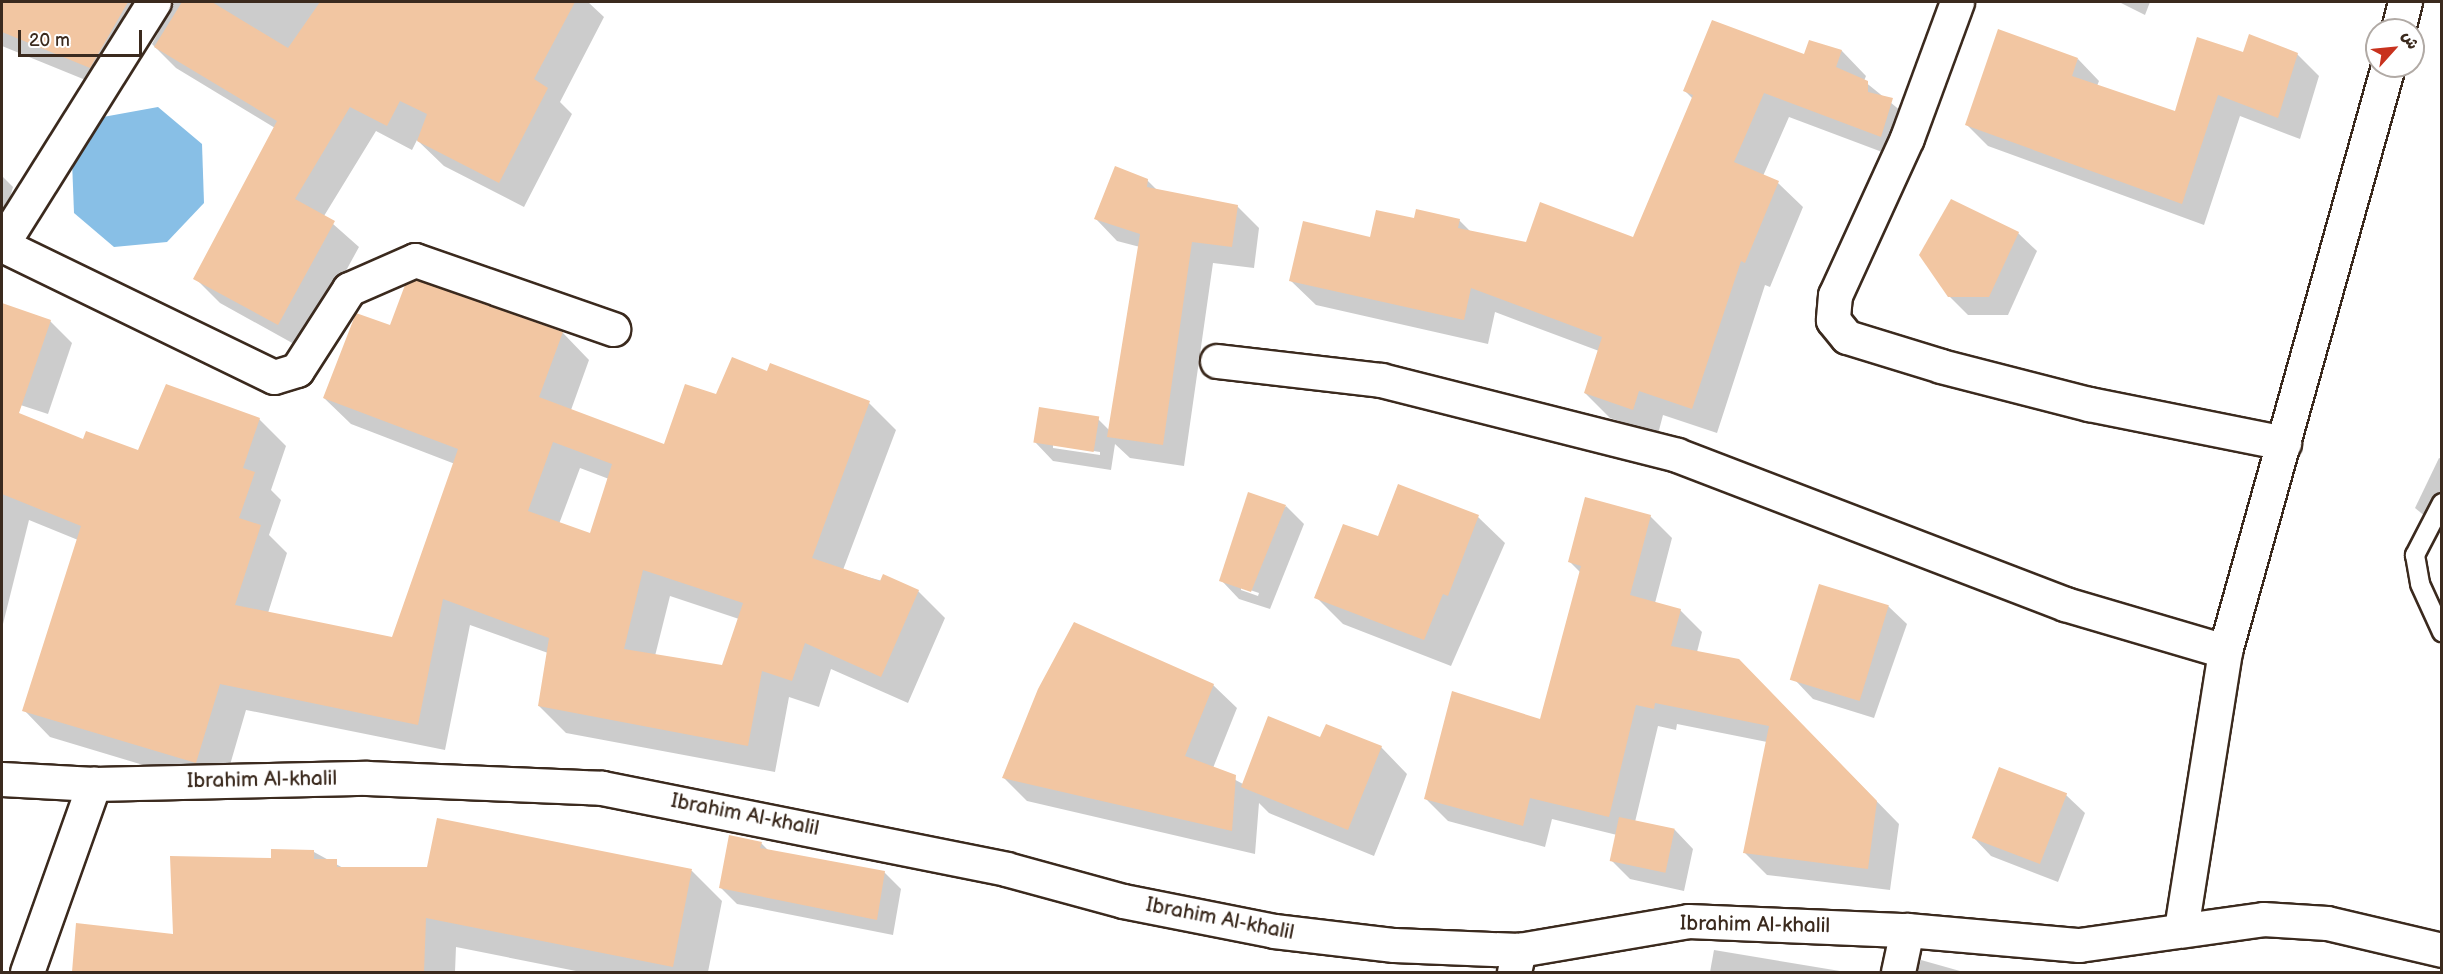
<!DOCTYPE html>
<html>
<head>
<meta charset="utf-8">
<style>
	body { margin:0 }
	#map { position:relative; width:2443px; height:974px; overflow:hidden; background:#fff; font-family:"Balsamiq Sans","Playpen Sans Arabic",sans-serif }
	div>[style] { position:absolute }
	.water>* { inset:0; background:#88bfe6 }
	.shadow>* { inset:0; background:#0003 }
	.building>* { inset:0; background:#f2c6a2; transform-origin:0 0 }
	.roads { filter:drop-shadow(2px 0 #3b2a1e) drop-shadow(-2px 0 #3b2a1e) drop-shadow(0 2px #3b2a1e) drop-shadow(0 -2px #3b2a1e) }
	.service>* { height:18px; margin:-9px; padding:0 9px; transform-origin:9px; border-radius:9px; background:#fff }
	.minor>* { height:33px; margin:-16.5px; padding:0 16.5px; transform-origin:16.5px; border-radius:16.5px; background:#fff }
	.tertiary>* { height:33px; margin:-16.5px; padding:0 16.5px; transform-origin:16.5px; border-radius:16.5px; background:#fff }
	span { translate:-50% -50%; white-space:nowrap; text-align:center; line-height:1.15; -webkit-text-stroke:4.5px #fff; paint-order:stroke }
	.street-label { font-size:21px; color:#3b2a1e }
	.frame { position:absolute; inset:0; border:3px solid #3b2a1e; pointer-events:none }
	.north { position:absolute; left:2365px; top:18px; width:60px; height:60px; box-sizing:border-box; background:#fff; border:2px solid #b1aaa5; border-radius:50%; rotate:63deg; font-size:16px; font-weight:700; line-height:24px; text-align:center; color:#3b2a1e }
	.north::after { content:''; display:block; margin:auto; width:21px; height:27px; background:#c8321e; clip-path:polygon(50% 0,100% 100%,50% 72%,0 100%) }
	.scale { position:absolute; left:18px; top:30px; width:124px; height:27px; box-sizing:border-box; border:3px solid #3b2a1e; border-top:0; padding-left:8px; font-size:18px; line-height:21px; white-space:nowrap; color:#3b2a1e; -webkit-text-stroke:4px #fff; paint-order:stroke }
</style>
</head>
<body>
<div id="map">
	<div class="water">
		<i style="clip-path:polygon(158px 107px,202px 144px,204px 203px,167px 242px,114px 247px,74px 213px,72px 161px,103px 117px)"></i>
	</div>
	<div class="shadow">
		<i style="clip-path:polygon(2px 2px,461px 2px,475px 10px,479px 2px,588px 2px,604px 17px,560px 102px,572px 114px,524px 207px,444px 166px,417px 140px,412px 150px,376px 131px,324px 216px,359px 247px,303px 349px,220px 303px,195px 278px,275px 128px,176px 68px,152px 44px,169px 13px,115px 92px,2px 46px)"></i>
		<i style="clip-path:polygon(2119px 2px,2150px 2px,2145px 15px)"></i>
		<i style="clip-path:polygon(1810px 41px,1842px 51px,1866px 76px,1864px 81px,1917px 124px,1906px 161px,1789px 117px,1763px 176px,1778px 183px,1803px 207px,1770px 287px,1765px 285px,1717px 433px,1663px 415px,1658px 434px,1610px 418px,1585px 393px,1599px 351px,1495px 312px,1488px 344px,1316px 305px,1291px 281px,1415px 220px,1459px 220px,1472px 233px,1526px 244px,1634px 239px,1693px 99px,1685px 91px,1805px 56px)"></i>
		<i style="clip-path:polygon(2244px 54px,2297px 54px,2319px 76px,2300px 139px,2240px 116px,2204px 225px,1988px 146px,1966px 124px,2078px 59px,2099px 81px,2097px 86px,2176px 113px)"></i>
		<i style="clip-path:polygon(2px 176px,13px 187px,2px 225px)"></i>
		<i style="clip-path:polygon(evenodd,1147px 180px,1158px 191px,1237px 206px,1259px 228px,1254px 268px,1213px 263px,1184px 466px,1130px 458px,1115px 444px,1111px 470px,1053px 461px,1035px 442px,1098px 419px,1109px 430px,1140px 247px,1117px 241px,1096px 219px,1147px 180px,1053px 445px,1100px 452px,1100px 455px,1053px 448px,1053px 445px)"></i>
		<i style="clip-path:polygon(2018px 233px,2037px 251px,2008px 315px,1968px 315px,1949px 296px)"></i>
		<i style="clip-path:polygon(2px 305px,50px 321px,72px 343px,48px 414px,2px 399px)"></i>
		<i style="clip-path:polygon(evenodd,391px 327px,563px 333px,589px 360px,571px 410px,665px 446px,717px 396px,768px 373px,869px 403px,896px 430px,843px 570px,918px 591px,945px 618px,908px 703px,831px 669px,819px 707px,789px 697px,775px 772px,566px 733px,539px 706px,548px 653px,470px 625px,445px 750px,246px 710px,223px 789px,50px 737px,24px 710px,78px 540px,29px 520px,2px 628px,2px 438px,12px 412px,84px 441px,138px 452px,259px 419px,286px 446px,271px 490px,281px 500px,269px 535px,287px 553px,268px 613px,393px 639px,455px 464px,351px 424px,324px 398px,391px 327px,580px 468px,609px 479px,591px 535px,559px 524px,580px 468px,391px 327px,670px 596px,739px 619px,723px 667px,655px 656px,670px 596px)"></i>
		<i style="clip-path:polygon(2439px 458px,2442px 459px,2442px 530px,2415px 508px)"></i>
		<i style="clip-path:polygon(evenodd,1286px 506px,1304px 524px,1270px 609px,1239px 599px,1221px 580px,1286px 506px,1241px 587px,1259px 593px,1258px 596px,1241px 590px,1241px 587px)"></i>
		<i style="clip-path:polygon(1650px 516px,1672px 538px,1655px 603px,1680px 610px,1702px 632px,1697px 652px,1761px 683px,1899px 824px,1890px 890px,1767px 875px,1745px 853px,1767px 742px,1677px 724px,1676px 730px,1658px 726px,1635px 822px,1675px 830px,1693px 849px,1684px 891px,1630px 879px,1611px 860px,1617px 835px,1552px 819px,1545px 847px,1448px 821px,1426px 799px,1541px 721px,1581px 573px,1570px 562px)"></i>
		<i style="clip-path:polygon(1478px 517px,1505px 543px,1451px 666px,1343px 624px,1316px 597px,1379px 538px)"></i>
		<i style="clip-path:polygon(1888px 606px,1907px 624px,1874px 718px,1813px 699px,1795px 680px)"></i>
		<i style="clip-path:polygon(1213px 685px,1237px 708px,1213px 768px,1243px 784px,1321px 739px,1381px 747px,1407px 774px,1374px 856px,1269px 813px,1259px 803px,1255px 854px,1027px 801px,1003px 777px)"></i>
		<i style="clip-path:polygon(2066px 795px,2085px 813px,2058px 882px,1991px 856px,1973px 837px)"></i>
		<i style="clip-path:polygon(761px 843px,769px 851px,884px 872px,901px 889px,893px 935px,737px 904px,720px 887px)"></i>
		<i style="clip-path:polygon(314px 852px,345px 869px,692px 871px,722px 901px,708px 972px,581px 972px,456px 947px,455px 972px,74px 972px,77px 924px,174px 936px,273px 859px)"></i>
		<i style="clip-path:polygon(1714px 950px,1846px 972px,1710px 972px)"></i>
		<i style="clip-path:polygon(1921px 960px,1960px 971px,1961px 972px,1917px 972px)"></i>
	</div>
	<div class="building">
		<i style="clip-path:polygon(2px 2px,128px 2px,90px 68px,2px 32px)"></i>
		<i style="clip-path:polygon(182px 2px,212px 2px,288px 48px,320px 2px,575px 2px,534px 79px,548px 88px,499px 183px,417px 141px,427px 114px,400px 101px,387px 126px,350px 107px,295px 199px,335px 221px,278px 325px,193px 279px,277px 121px,154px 47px)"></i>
		<i style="clip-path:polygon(1712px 20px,1804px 54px,1809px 40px,1842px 50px,1836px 67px,1868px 81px,1868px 92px,1893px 98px,1881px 137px,1764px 93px,1734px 162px,1779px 181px,1745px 263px,1741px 261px,1692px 409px,1639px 391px,1633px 410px,1584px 393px,1602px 337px,1471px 288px,1464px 320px,1289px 281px,1303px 221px,1370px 237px,1376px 210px,1414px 218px,1416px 209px,1460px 219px,1458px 228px,1526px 242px,1540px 202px,1633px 237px,1693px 95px,1683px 91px)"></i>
		<i style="clip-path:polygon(1998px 29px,2078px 58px,2072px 76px,2175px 111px,2197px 37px,2243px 52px,2249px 34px,2298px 53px,2278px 118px,2218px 95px,2182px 204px,1965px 125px)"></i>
		<i style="clip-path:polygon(1115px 166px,1148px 179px,1147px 187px,1238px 205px,1232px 247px,1192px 242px,1163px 445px,1107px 437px,1140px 234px,1094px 219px)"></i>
		<i style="clip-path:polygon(1951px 199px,2019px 232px,1989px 297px,1948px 297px,1919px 255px)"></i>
		<i style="clip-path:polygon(evenodd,416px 280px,563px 332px,539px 397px,664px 444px,685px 384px,716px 394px,732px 357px,767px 371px,770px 363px,870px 401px,812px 558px,880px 581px,883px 574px,919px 590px,881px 677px,805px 643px,792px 681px,762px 671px,748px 746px,538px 706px,549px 638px,443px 599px,418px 725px,220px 684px,196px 763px,22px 711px,81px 526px,2px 494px,2px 303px,51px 320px,19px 413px,83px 439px,86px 431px,138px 450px,166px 384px,260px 418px,243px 468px,255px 472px,239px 518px,261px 525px,235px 605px,392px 637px,458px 449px,323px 398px,356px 313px,390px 325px,405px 285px,416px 280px,553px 442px,612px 464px,590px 533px,528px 511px,553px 442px,416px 280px,643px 570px,743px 603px,722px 665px,624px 649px,643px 570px)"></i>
		<i style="left:1039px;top:407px;width:61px;height:36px;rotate:9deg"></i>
		<i style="clip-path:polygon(1398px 484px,1479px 515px,1448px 596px,1443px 594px,1424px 640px,1314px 598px,1343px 524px,1378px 536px)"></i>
		<i style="clip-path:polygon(1248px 492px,1286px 505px,1251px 592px,1219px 581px)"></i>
		<i style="clip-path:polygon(1585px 497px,1651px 515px,1630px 595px,1681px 609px,1671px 646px,1739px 659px,1877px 801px,1868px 869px,1743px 853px,1769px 726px,1655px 703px,1654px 709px,1636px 705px,1609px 817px,1530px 798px,1523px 826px,1424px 799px,1452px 691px,1540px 719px,1581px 566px,1568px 562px)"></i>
		<i style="left:1819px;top:584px;width:73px;height:100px;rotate:17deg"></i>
		<i style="clip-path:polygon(1074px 622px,1214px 684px,1185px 756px,1236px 775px,1232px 831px,1002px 778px,1038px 689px)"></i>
		<i style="clip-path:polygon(1268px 716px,1320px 737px,1326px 724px,1382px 746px,1348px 830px,1241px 787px)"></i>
		<i style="left:1999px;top:767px;width:73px;height:76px;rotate:21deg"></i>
		<i style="left:1619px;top:817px;width:57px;height:45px;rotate:12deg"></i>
		<i style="clip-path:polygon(437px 818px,692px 869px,673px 967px,426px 918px,424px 972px,72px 972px,76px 923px,173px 934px,170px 856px,271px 858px,271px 849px,314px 850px,314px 859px,337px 859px,337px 867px,427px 867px)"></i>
		<i style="clip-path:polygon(729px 835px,762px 842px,760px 848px,885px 871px,877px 920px,719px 888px)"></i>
	</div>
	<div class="roads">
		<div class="service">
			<i style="left:2442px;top:503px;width:59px;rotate:117.4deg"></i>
			<i style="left:2415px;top:555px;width:29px;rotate:80deg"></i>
			<i style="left:2420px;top:584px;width:53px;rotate:65.4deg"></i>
		</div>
		<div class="minor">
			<i style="left:1957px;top:2px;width:145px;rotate:110.2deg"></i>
			<i style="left:1907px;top:138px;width:173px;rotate:114.6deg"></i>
			<i style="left:1835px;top:295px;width:25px;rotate:95deg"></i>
			<i style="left:1833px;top:320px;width:22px;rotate:51deg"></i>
			<i style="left:1847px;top:337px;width:98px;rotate:17.1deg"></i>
			<i style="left:1941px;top:366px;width:153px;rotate:14.4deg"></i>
			<i style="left:2089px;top:404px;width:199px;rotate:11.3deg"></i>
			<i style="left:2398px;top:30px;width:29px;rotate:-76deg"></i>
			<i style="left:2px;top:244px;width:286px;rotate:-57.9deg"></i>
			<i style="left:2px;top:245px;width:302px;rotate:25.9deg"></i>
			<i style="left:274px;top:377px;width:24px;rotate:-17deg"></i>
			<i style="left:297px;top:370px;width:96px;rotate:-57.3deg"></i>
			<i style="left:349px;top:289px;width:72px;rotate:-23.7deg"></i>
			<i style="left:415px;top:260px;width:210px;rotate:19.2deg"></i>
			<i style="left:1217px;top:361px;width:165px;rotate:6.6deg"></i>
			<i style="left:1381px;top:380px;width:305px;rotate:14.2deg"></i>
			<i style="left:1677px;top:455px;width:416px;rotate:21deg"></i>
			<i style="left:2065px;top:604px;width:167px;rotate:16.4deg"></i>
			<i style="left:2181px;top:929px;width:281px;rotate:-81deg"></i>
			<i style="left:2225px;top:651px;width:607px;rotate:-74.43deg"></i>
			<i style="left:27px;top:972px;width:200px;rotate:-70.4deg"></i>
			<i style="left:1514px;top:972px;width:23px;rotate:-77deg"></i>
			<i style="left:1898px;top:972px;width:43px;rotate:-77.9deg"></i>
		</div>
		<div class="tertiary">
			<i style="left:2px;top:779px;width:92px;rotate:3.1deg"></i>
			<i style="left:94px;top:784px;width:273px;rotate:-1.3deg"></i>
			<i style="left:367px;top:778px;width:235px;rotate:2.4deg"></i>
			<i style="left:602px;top:788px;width:412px;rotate:11.3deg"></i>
			<i style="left:1006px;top:869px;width:121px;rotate:15.3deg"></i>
			<i style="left:1123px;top:901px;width:154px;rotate:11.2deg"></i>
			<i style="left:1274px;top:931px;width:121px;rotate:6.7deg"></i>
			<i style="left:1394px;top:945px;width:125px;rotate:2.3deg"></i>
			<i style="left:1519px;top:950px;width:171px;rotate:-9.7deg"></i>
			<i style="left:1688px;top:921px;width:219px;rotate:2.4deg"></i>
			<i style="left:1907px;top:930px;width:173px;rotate:5deg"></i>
			<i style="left:2079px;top:945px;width:186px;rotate:-8deg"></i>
			<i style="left:2263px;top:919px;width:64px;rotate:3.6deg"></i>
			<i style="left:2327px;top:923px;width:118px;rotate:13.2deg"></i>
		</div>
	</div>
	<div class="street-label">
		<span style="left:262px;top:780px;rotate:-1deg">Ibrahim Al-khalil</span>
		<span style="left:745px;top:815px;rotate:11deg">Ibrahim Al-khalil</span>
		<span style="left:1220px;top:919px;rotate:11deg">Ibrahim Al-khalil</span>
		<span style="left:1755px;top:925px;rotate:1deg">Ibrahim Al-khalil</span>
	</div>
	<div class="frame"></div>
	<div class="north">ش</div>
	<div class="scale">20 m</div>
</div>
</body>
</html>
